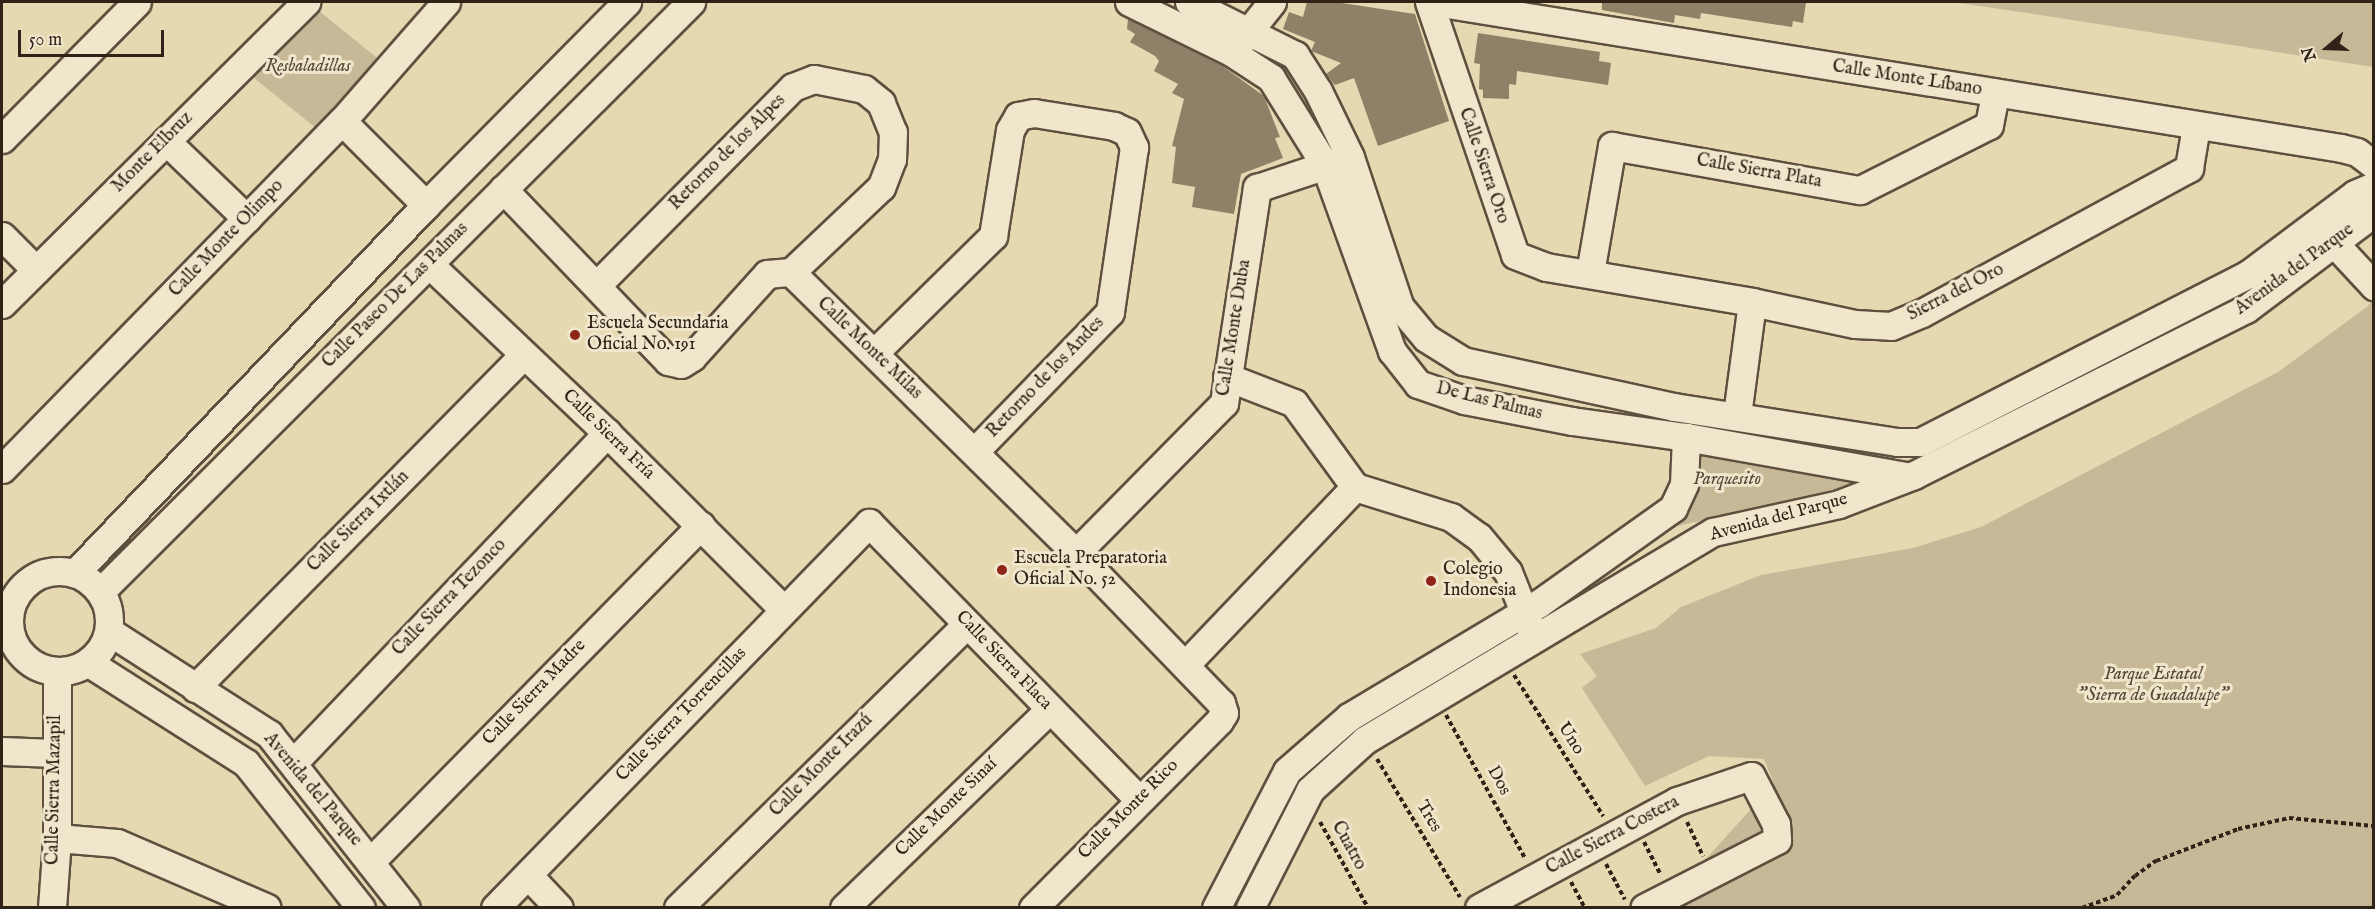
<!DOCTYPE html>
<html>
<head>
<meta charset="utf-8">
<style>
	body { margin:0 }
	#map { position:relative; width:2375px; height:909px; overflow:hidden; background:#e6d8b1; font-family:"IM FELL English",serif }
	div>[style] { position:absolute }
	.green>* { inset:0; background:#c7b997; transform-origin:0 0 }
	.building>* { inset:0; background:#8f8167 }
	.path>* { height:4px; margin-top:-2px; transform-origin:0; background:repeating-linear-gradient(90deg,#302217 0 4.5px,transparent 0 7.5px) }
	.roads { filter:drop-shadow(2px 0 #5e503e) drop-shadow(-2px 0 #5e503e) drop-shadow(0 2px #5e503e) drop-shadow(0 -2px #5e503e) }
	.minor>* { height:27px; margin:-13.5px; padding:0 13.5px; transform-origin:13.5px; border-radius:13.5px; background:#efe6cc }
	.minor>.ring { margin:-13.5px; padding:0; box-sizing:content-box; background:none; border:27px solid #efe6cc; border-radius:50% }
	.dots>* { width:16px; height:16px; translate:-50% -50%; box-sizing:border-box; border:3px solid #efe6cc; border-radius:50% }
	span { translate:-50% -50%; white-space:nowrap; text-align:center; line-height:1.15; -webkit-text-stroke:6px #efe6cc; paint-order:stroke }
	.park-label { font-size:18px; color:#564837; font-style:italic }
	.street-label { font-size:18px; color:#302217 }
	.poi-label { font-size:18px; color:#302217 }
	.left { translate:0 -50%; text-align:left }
	.frame { position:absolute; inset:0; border:3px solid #302217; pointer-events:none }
	.north { position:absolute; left:2297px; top:18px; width:60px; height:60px; -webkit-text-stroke:4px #efe6cc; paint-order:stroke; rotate:251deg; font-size:16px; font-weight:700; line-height:24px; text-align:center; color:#302217 }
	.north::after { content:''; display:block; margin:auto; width:21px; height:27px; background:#302217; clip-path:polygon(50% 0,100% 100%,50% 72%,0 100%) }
	.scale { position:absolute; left:18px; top:30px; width:146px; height:27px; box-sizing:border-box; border:3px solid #302217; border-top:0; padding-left:8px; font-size:18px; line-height:21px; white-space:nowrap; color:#302217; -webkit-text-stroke:4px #efe6cc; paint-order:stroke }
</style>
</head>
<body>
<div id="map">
	<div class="green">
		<i style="left:308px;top:2px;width:95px;height:93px;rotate:39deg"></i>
		<i style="clip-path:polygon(1952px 2px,2373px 2px,2373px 67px,2040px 15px)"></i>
		<i style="clip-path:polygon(2373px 298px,2373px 907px,1662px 907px,1774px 784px,1764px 759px,1709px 756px,1645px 786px,1582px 688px,1597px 676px,1580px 654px,1656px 628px,1681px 607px,1761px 575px,1913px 548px,1981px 527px,2278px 372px,2368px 306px)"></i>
		<i style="clip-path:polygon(1691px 440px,1882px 478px,1678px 526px,1694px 485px)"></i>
	</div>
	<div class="building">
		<i style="clip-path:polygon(1307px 2px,1335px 2px,1415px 14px,1449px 121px,1378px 146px,1354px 78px,1335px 85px,1326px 74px,1341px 63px,1311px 51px,1315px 42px,1283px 29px,1289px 12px,1303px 17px)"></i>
		<i style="clip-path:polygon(1602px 2px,1806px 2px,1803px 23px,1793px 21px,1792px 27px,1701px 13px,1700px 19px,1675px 15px,1674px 23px,1602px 10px)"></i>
		<i style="clip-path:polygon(1128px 19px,1221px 65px,1264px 96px,1280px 137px,1275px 138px,1283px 158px,1241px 174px,1234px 214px,1192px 207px,1195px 187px,1172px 183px,1176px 147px,1172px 146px,1184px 99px,1172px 93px,1178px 84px,1154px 71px,1159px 61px,1155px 56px,1130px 42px,1135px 34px,1127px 29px)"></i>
		<i style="clip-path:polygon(1478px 33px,1600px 52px,1599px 61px,1611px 63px,1608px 85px,1517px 71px,1516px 85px,1509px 84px,1509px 99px,1483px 98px,1483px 90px,1479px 89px,1480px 64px,1474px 63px)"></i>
	</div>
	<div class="path">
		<i style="left:1514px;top:675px;width:167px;rotate:57.7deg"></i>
		<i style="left:1446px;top:715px;width:163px;rotate:61.1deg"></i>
		<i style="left:1377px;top:759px;width:161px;rotate:59deg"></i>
		<i style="left:1320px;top:822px;width:98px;rotate:60.8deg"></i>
		<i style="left:1687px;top:822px;width:38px;rotate:65deg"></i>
		<i style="left:1644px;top:842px;width:37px;rotate:63deg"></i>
		<i style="left:1606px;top:864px;width:40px;rotate:62deg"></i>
		<i style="left:1571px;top:882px;width:30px;rotate:62deg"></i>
		<i style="left:2082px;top:908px;width:37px;rotate:-20deg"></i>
		<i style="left:2117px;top:895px;width:26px;rotate:-47deg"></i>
		<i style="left:2135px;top:876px;width:26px;rotate:-36deg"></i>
		<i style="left:2156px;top:861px;width:88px;rotate:-21.3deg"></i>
		<i style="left:2238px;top:829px;width:52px;rotate:-12.2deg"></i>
		<i style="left:2289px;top:818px;width:85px;rotate:5.4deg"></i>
	</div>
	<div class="roads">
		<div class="minor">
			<i style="left:1129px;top:2px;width:114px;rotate:26.1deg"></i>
			<i style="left:1231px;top:52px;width:48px;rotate:33deg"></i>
			<i style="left:1271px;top:78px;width:102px;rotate:58.2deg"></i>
			<i style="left:1325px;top:165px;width:198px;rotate:70.2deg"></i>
			<i style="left:1392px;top:351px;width:42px;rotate:51.8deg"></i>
			<i style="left:1418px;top:384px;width:49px;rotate:19.2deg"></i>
			<i style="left:1464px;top:400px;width:110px;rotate:11deg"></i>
			<i style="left:1572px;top:421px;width:115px;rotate:8deg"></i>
			<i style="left:1686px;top:437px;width:221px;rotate:10.1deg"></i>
			<i style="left:1189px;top:2px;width:119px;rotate:26.6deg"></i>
			<i style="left:1295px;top:55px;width:43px;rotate:57.4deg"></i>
			<i style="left:1318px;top:91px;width:73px;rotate:64.1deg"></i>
			<i style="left:1350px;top:157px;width:158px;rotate:71.6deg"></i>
			<i style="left:1400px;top:307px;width:40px;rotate:50deg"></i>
			<i style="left:1426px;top:338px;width:44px;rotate:31.9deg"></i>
			<i style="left:1463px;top:361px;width:216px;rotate:12.3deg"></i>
			<i style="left:1674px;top:407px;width:226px;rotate:8.9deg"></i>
			<i style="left:1897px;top:442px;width:23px"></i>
			<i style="left:1920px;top:442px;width:367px;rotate:-27.1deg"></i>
			<i style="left:2247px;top:275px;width:135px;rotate:-36.9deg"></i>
			<i style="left:2355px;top:194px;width:21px;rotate:-23deg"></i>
			<i style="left:1429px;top:2px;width:267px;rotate:71.2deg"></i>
			<i style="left:1515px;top:255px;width:33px;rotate:21deg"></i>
			<i style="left:1546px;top:267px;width:209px;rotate:9.6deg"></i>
			<i style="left:1752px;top:302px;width:105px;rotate:12.1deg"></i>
			<i style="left:1855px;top:324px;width:36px;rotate:3deg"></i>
			<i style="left:1891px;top:326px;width:34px;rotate:-23deg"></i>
			<i style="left:1922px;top:313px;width:304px;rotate:-28.5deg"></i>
			<i style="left:2189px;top:168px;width:43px;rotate:-80.5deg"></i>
			<i style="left:1435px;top:2px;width:918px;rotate:9.15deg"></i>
			<i style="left:2341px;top:148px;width:16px;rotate:14deg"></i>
			<i style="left:2357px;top:152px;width:21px;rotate:37deg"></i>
			<i style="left:1238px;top:45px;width:55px;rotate:-51.7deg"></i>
			<i style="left:342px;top:121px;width:119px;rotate:45deg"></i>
			<i style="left:2px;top:139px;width:192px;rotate:-45.4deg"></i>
			<i style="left:166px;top:141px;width:112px;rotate:43.9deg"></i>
			<i style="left:503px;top:189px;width:238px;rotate:46.2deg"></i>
			<i style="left:668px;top:361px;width:13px;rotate:13deg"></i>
			<i style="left:681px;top:364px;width:13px;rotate:-32deg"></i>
			<i style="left:692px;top:357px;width:112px;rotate:-47.9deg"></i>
			<i style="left:767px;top:274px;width:24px;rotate:-5deg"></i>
			<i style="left:791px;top:272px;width:400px;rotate:44.6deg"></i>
			<i style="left:1076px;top:553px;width:209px;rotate:46deg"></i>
			<i style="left:1221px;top:703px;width:10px;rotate:73deg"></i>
			<i style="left:1224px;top:713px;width:9px;rotate:122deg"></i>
			<i style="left:1219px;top:721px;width:264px;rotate:134.8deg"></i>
			<i style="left:2px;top:236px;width:48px;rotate:45deg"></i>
			<i style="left:2334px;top:243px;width:59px;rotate:47.1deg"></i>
			<i style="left:429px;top:264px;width:245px;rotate:43.5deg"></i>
			<i style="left:607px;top:433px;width:250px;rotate:45deg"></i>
			<i style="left:1590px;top:273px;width:129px;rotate:-80.2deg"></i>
			<i style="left:1612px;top:146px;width:252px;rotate:10.1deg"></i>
			<i style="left:1860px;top:190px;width:144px;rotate:-26.7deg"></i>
			<i style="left:1989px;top:125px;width:33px;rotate:-79deg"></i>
			<i style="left:598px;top:284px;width:277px;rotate:-45.3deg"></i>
			<i style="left:793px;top:87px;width:22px;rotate:-21deg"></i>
			<i style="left:814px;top:79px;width:51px;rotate:11.3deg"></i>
			<i style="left:864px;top:89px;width:22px;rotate:39deg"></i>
			<i style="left:881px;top:103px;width:31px;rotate:68deg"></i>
			<i style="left:893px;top:132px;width:27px;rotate:92deg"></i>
			<i style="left:892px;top:159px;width:30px;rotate:111deg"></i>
			<i style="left:881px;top:187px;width:124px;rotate:136.6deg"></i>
			<i style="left:2px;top:304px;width:429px;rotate:-44.8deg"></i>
			<i style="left:874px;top:353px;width:167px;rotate:-44.5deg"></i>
			<i style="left:993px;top:236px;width:107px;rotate:-80.9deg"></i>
			<i style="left:1010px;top:130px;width:16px;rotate:-60deg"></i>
			<i style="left:1018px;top:116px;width:16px;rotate:-11deg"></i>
			<i style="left:1034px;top:113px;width:81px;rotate:9.2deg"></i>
			<i style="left:1114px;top:126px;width:14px;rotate:25deg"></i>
			<i style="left:1127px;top:132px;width:17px;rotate:65deg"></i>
			<i style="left:1134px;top:147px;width:167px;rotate:98.3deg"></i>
			<i style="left:1110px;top:312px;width:195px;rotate:134.2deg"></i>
			<i style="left:1227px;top:377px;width:72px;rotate:21.2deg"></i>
			<i style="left:1294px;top:403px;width:104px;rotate:54deg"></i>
			<i style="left:1355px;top:487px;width:101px;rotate:17.4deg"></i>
			<i style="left:1451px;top:517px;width:34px;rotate:36deg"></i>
			<i style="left:1479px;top:537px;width:45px;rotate:50.4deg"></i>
			<i style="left:1508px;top:572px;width:59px;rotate:68.2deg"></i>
			<i style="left:1737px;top:415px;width:114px;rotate:-82.4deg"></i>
			<i style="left:2px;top:469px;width:487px;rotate:-45.7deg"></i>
			<i style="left:342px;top:121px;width:158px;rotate:-48.8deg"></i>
			<i style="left:1076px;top:553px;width:211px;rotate:-45.4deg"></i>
			<i style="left:1224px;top:403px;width:218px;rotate:-81.3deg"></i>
			<i style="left:1257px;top:188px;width:89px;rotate:-18.4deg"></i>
			<i class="ring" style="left:9px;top:571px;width:73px;height:73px"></i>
			<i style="left:76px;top:572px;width:507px;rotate:-46.36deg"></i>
			<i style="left:426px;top:205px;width:286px;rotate:-45.3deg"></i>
			<i style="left:101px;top:591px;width:834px;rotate:-44.95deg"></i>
			<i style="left:110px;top:632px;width:189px;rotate:32.7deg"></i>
			<i style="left:269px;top:734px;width:221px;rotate:51.8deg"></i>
			<i style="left:89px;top:663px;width:186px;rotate:32.5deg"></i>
			<i style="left:246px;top:763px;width:185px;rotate:51.6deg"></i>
			<i style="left:1185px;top:665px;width:246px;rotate:-46.3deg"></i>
			<i style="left:195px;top:688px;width:467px;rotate:-45.4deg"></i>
			<i style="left:2px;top:751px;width:53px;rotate:2.2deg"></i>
			<i style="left:293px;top:763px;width:456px;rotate:-46.4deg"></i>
			<i style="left:57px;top:838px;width:60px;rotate:4.8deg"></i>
			<i style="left:117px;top:843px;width:163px;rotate:23.4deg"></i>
			<i style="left:370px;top:862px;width:472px;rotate:-45.5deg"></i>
			<i style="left:528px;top:875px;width:45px;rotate:46.8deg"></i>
			<i style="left:52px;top:908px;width:70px;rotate:-85.9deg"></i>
			<i style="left:57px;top:838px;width:165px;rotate:-90deg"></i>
			<i style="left:495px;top:908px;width:537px;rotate:-45.83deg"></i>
			<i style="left:869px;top:523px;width:385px;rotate:45.7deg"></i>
			<i style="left:678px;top:908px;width:405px;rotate:-44.5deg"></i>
			<i style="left:844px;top:908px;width:286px;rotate:-44deg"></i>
			<i style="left:1216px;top:908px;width:154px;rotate:-62.6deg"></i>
			<i style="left:1287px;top:771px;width:82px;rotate:-41.1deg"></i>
			<i style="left:1349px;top:717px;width:220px;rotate:-30.9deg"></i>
			<i style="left:1538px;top:604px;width:166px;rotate:-35.4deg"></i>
			<i style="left:1673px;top:508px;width:26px;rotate:-65deg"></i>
			<i style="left:1684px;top:484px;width:47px;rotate:-87.6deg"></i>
			<i style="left:1250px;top:908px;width:132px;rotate:-63deg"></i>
			<i style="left:1310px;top:790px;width:74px;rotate:-42.3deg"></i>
			<i style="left:1365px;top:740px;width:405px;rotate:-30.9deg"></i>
			<i style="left:1713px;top:532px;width:129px;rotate:-12.5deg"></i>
			<i style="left:1839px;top:504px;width:80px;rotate:-21.1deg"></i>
			<i style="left:1914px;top:475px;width:371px;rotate:-26.6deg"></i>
			<i style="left:2246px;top:309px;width:158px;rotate:-37deg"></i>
			<i style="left:2372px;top:214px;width:8px;rotate:-76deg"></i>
			<i style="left:1479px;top:908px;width:225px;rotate:-28.4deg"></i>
			<i style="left:1677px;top:801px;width:78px;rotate:-18.7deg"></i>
			<i style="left:1751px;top:776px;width:54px;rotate:62.5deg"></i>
			<i style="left:1776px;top:824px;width:16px;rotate:86deg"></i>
			<i style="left:1777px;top:840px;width:149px;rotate:152.9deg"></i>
		</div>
	</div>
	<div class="dots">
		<i style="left:575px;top:335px;background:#8f2418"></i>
		<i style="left:1002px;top:570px;background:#8f2418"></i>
		<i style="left:1431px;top:581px;background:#8f2418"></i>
	</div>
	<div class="park-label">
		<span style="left:308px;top:67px">Resbaladillas</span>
		<span style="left:1727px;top:480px">Parquesito</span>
		<span style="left:2153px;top:686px">Parque Estatal<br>"Sierra de Guadalupe"</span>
	</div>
	<div class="street-label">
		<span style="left:1907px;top:79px;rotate:9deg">Calle Monte Líbano</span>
		<span style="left:153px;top:153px;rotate:-45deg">Monte Elbruz</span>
		<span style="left:728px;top:153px;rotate:-45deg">Retorno de los Alpes</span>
		<span style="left:1483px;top:166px;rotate:71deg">Calle Sierra Oro</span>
		<span style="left:1759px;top:172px;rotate:10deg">Calle Sierra Plata</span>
		<span style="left:227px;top:239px;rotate:-46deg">Calle Monte Olimpo</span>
		<span style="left:2295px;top:270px;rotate:-36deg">Avenida del Parque</span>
		<span style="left:1956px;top:293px;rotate:-27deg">Sierra del Oro</span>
		<span style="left:396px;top:296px;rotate:-45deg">Calle Paseo De Las Palmas</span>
		<span style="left:1235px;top:328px;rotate:-81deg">Calle Monte Duba</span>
		<span style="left:869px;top:349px;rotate:44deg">Calle Monte Milas</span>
		<span style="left:1046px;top:378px;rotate:-46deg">Retorno de los Andes</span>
		<span style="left:1489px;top:402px;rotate:14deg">De Las Palmas</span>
		<span style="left:608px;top:435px;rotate:44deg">Calle Sierra Fría</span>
		<span style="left:1779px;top:518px;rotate:-15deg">Avenida del Parque</span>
		<span style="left:359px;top:522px;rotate:-45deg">Calle Sierra Ixtlán</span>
		<span style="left:450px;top:598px;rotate:-46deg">Calle Sierra Tezonco</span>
		<span style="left:1003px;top:661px;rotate:46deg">Calle Sierra Flaca</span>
		<span style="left:535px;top:693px;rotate:-46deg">Calle Sierra Madre</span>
		<span style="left:682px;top:715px;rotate:-46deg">Calle Sierra Torrencillas</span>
		<span style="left:1570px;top:739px;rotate:57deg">Uno</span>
		<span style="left:822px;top:766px;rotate:-45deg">Calle Monte Irazú</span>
		<span style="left:1498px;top:781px;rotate:61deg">Dos</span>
		<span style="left:55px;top:790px;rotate:-89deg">Calle Sierra Mazapil</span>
		<span style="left:312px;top:790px;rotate:50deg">Avenida del Parque</span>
		<span style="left:947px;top:808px;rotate:-44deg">Calle Monte Sinaí</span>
		<span style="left:1129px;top:810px;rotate:-45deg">Calle Monte Rico</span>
		<span style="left:1428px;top:817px;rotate:59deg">Tres</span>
		<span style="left:1613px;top:836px;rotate:-28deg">Calle Sierra Costera</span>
		<span style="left:1348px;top:846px;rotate:61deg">Cuatro</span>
	</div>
	<div class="poi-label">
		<span class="left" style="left:587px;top:335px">Escuela Secundaria<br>Oficial No. 191</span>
		<span class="left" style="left:1014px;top:570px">Escuela Preparatoria<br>Oficial No. 52</span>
		<span class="left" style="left:1443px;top:581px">Colegio<br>Indonesia</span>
	</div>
	<div class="frame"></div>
	<div class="north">N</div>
	<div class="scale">50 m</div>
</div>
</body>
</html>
